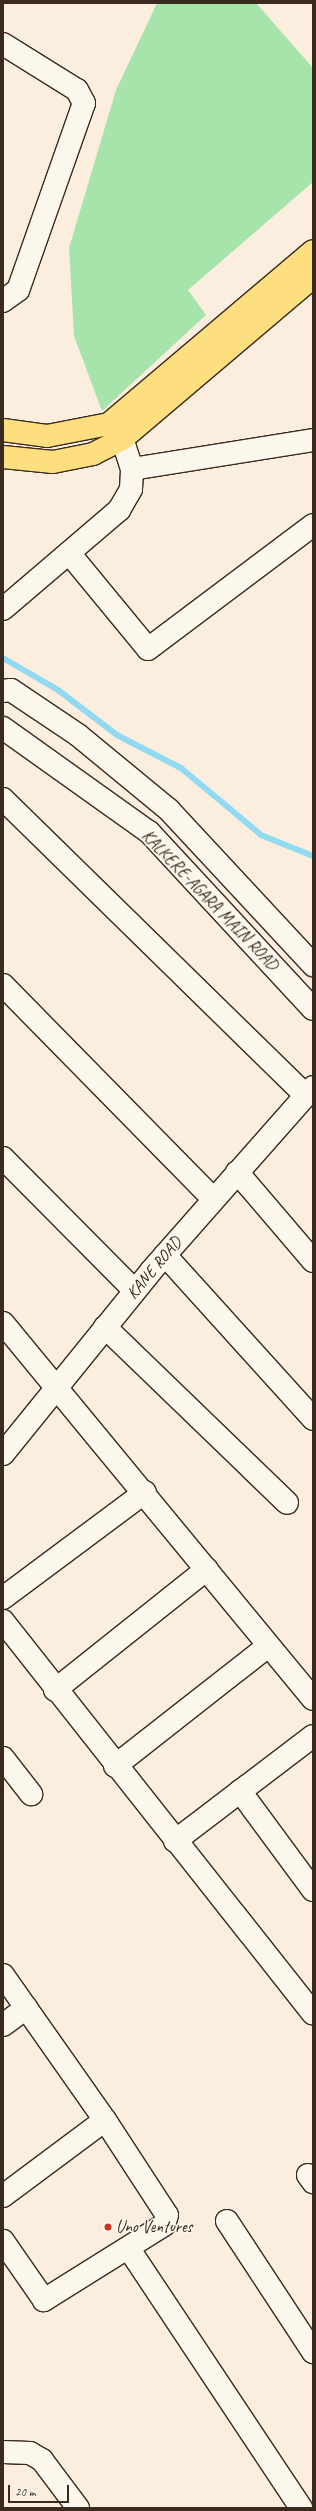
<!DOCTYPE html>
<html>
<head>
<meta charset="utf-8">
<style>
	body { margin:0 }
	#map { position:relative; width:316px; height:2511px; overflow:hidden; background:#fbeedf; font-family:Caveat,sans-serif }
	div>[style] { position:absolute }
	.green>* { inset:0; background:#a6e4ab }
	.stream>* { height:6px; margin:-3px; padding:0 3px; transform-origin:3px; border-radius:3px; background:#91daf2 }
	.roads { filter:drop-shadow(1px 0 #3b2a1e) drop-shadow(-1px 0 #3b2a1e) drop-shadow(0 1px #3b2a1e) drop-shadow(0 -1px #3b2a1e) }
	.minor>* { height:22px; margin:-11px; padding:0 11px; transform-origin:11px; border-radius:11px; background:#fbf7ec }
	.major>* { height:22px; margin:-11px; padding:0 11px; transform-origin:11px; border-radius:11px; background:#fddf80 }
	.dots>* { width:11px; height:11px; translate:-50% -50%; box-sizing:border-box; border:2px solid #fbf7ec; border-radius:50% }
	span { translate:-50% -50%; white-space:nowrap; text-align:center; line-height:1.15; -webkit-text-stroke:3px #fbf7ec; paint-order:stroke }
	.street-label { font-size:17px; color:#3b2a1e }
	.poi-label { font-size:17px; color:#3b2a1e }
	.left { translate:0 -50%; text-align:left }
	.frame { position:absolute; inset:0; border:4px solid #3b2a1e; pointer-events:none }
	.scale { position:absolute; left:8px; top:2485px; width:61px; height:18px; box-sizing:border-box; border:2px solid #3b2a1e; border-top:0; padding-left:5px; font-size:12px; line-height:14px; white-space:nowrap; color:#3b2a1e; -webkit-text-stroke:3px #fbf7ec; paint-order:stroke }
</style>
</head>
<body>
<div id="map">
	<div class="green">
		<i style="clip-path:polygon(157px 3px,256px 3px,313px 68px,313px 182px,188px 290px,206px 315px,102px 411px,74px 336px,69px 248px,116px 90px)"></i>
	</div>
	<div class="stream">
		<i style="left:3px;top:658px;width:64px;rotate:30.2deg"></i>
		<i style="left:58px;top:690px;width:74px;rotate:37.3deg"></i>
		<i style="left:117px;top:735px;width:72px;rotate:27.3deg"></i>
		<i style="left:181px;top:768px;width:104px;rotate:39.9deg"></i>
		<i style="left:261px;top:835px;width:56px;rotate:22deg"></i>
	</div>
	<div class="roads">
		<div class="minor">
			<i style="left:3px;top:44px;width:87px;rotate:31.9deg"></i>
			<i style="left:77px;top:90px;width:15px;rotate:62deg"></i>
			<i style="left:84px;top:103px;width:198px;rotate:109.4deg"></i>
			<i style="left:18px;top:290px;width:19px;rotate:144deg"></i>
			<i style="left:132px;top:469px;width:183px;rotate:-9.1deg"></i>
			<i style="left:69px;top:553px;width:124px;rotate:50.5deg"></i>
			<i style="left:148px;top:649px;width:206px;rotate:-36.9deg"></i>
			<i style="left:3px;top:609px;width:153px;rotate:-40.5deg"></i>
			<i style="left:119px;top:510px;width:24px;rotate:-60deg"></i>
			<i style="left:131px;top:489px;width:20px;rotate:-87deg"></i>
			<i style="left:132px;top:469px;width:32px;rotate:-108deg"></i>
			<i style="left:122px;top:439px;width:18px;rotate:-131deg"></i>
			<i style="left:3px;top:691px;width:8px;rotate:-7deg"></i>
			<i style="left:11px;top:690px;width:81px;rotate:33.9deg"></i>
			<i style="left:78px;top:735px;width:118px;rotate:39.5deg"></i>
			<i style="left:169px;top:810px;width:212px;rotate:47.1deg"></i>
			<i style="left:3px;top:728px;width:179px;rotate:35.5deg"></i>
			<i style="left:149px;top:832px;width:241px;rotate:47.2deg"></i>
			<i style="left:3px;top:799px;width:424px;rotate:44.4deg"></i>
			<i style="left:3px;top:985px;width:300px;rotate:45.5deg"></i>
			<i style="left:3px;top:1158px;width:187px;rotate:45.2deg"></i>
			<i style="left:237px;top:1172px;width:117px;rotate:49.5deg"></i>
			<i style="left:165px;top:1255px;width:221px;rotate:47.9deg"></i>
			<i style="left:3px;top:1323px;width:487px;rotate:50.5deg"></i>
			<i style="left:105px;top:1327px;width:253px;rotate:44deg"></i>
			<i style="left:3px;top:1454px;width:235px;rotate:-51deg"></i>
			<i style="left:151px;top:1271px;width:245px;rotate:-48.6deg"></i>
			<i style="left:3px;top:1598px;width:177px;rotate:-36.7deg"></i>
			<i style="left:3px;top:1621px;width:500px;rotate:51.7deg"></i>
			<i style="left:55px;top:1690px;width:194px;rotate:-38.5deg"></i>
			<i style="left:3px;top:1758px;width:46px;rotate:52.1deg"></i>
			<i style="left:115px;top:1766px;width:194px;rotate:-38.1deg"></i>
			<i style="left:240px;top:1791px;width:123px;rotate:53.6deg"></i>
			<i style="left:175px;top:1841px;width:173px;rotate:-37.3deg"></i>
			<i style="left:3px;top:1975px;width:177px;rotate:54.9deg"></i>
			<i style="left:105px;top:2120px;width:113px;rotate:56.9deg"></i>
			<i style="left:167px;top:2215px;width:10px;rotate:107deg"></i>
			<i style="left:164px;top:2225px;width:142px;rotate:148deg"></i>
			<i style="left:44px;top:2300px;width:72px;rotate:-124.8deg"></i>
			<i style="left:3px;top:2025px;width:29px;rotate:-36deg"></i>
			<i style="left:308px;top:2175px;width:9px;rotate:54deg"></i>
			<i style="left:3px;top:2196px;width:127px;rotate:-36.7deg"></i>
			<i style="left:227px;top:2221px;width:157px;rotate:56.7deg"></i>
			<i style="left:133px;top:2255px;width:304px;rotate:56.4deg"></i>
			<i style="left:3px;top:2452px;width:27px;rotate:2deg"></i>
			<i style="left:30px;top:2453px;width:14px;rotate:30deg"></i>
			<i style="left:42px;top:2460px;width:60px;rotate:53.1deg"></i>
		</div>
		<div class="major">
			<i style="left:3px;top:430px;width:44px;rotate:7.8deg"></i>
			<i style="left:47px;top:436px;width:63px;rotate:-11deg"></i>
			<i style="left:109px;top:424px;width:267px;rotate:-40.3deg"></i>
			<i style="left:3px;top:457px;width:50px;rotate:5.7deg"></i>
			<i style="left:53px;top:462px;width:41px;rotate:-11.3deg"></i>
			<i style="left:93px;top:454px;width:33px;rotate:-27deg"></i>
			<i style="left:122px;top:439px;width:250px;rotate:-40.3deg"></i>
		</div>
	</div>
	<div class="dots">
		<i style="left:108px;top:2227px;background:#c8321e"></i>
	</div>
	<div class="street-label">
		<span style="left:210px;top:900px;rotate:46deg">KALKERE-AGARA MAIN ROAD</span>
		<span style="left:154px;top:1268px;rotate:-50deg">KANE ROAD</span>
	</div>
	<div class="poi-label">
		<span class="left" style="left:116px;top:2227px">Uno Ventures</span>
	</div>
	<div class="frame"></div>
	<div class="scale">20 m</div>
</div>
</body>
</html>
